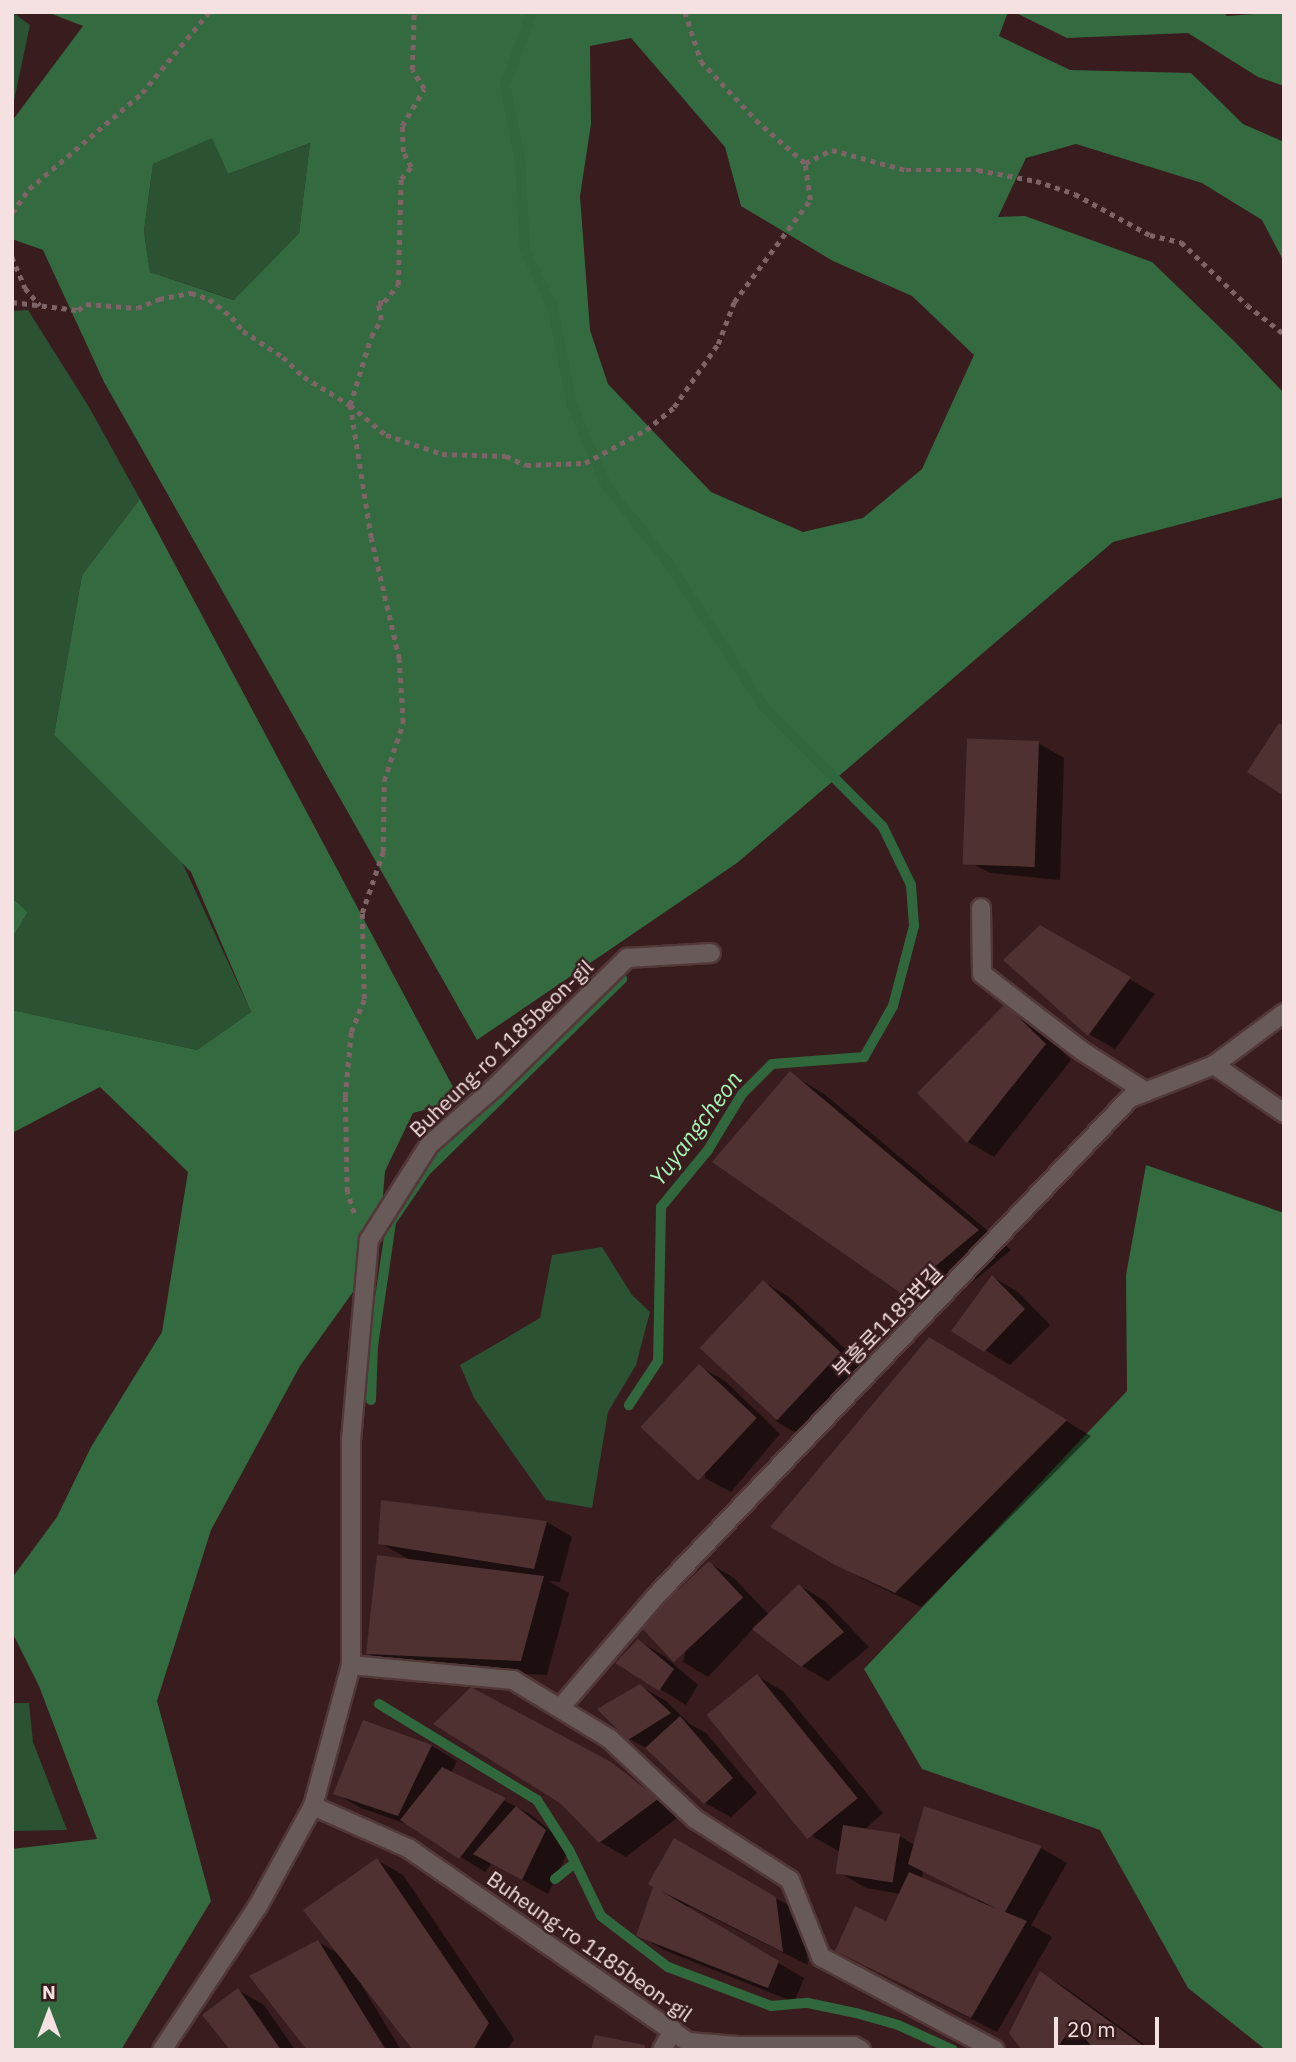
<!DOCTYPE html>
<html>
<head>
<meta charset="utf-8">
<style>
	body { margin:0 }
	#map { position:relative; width:1296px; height:2062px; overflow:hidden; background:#381c1e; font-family:"IBM Plex Sans","Noto Sans KR",sans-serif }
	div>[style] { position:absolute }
	.green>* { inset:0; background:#2a5233 }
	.forest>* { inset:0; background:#336a3f }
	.shadow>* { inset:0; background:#0007 }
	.stream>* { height:10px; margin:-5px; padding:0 5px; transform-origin:5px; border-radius:5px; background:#30673d }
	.building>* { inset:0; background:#4f3132; transform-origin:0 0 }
	.path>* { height:4.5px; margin-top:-2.25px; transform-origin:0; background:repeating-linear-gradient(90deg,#7e6466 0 5px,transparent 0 10px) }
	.roads { filter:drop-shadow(2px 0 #523839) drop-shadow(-2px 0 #523839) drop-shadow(0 2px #523839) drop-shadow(0 -2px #523839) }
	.service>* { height:18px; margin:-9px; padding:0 9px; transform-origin:9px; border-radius:9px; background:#695a5a }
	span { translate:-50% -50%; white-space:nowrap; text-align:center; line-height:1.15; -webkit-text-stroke:5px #381c1e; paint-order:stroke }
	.street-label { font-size:21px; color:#f5e1e2 }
	.water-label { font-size:23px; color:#a6f7b5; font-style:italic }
	.frame { position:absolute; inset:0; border:14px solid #f5e1e2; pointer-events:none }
	.north { position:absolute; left:14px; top:1978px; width:70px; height:70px; -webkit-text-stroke:5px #381c1e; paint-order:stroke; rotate:0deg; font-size:19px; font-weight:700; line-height:28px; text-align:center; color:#f5e1e2 }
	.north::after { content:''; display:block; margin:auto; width:24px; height:32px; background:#f5e1e2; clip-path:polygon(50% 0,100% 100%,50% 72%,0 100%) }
	.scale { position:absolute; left:1054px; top:2017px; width:105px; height:32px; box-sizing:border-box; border:4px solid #f5e1e2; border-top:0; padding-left:9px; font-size:21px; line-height:24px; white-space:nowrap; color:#f5e1e2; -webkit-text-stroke:5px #381c1e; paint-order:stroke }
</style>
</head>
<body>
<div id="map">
	<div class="green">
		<i style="clip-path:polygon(12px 12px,30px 25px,12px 110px)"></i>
		<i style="clip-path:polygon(212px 137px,228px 174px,310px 143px,299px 233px,235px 300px,150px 272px,144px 231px,153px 164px)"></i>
		<i style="clip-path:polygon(28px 310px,89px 407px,140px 499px,82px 575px,54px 735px,182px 862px,251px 1012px,197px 1050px,12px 1010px,12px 938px,28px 912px,12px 898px,12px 311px)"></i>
		<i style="clip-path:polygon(602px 1247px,632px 1295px,650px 1312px,636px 1365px,608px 1412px,592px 1508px,546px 1500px,474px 1398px,460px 1365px,540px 1318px,552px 1255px)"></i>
		<i style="clip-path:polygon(12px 1703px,29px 1703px,33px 1742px,67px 1830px,12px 1831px)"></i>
	</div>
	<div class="forest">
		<i style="clip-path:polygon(evenodd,47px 12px,1008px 12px,999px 36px,1070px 70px,1191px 73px,1243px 124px,1284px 142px,1284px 262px,1262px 220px,1202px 183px,1076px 144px,1026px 158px,998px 217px,1025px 216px,1152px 262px,1234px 341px,1284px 393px,1284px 497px,1113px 542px,737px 863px,477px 1040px,104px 382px,43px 250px,12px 239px,12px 121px,83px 26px,47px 12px,631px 38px,725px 147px,741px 206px,833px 261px,912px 296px,974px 355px,922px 469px,863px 518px,803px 532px,711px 492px,608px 384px,590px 330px,580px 196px,591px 124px,590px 46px,631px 38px,47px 12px,212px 138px,228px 174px,310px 143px,299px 233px,234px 300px,150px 272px,144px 231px,153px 164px,212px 138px)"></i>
		<i style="clip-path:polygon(1014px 12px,1223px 12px,1227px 16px,1284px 12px,1284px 86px,1258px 77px,1188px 33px,1067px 38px)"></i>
		<i style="clip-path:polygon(140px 499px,460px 1100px,413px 1113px,385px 1171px,378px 1257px,300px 1366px,211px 1530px,157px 1701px,211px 1901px,121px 2050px,12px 2050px,12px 1849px,97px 1839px,39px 1686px,12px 1632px,12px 1578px,57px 1517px,91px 1447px,162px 1332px,188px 1172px,100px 1087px,12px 1133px,12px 1010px,197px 1050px,251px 1012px,191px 872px,54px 735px,82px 575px)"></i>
		<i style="clip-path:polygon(12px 898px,28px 912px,12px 938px)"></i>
		<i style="clip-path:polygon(1146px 1165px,1284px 1213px,1284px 2050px,1266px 2050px,1188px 1988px,1100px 1830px,922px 1769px,864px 1669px,1127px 1391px,1126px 1275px)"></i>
	</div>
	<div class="shadow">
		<i style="clip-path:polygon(1038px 743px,1064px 758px,1060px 880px,990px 873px,964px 859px)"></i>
		<i style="clip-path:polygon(1040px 927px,1155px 994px,1115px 1049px,1089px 1034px)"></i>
		<i style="clip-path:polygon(1005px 1007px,1031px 1021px,1071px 1060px,994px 1157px,968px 1142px,920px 1093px)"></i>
		<i style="clip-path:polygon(790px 1074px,823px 1093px,1011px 1250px,936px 1312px,903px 1293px)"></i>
		<i style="clip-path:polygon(993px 1277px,1018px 1292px,1050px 1325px,1010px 1365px,985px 1350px)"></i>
		<i style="clip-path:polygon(764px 1282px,789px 1297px,865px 1367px,801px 1436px,776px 1421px)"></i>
		<i style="clip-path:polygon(955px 1354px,1091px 1436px,921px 1607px,863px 1579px,773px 1526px)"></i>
		<i style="clip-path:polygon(699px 1366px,725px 1381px,780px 1434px,731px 1492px,705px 1478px)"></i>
		<i style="clip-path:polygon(382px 1502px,547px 1522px,572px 1537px,560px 1582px,548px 1581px,569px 1593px,547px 1675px,394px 1668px,368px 1653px,412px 1561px,380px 1543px)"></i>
		<i style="clip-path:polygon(709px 1563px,734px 1578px,769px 1615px,800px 1586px,825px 1601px,869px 1647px,828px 1681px,802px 1666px,754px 1628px,708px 1677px,683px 1662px)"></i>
		<i style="clip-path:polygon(639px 1641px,664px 1656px,698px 1685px,686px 1705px,618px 1663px)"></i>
		<i style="clip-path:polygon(evenodd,757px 1676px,783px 1691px,883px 1813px,864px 1830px,899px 1836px,915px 1845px,925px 1808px,1041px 1848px,1067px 1863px,1031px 1925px,1052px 1937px,997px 2032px,837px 1951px,887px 1923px,901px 1894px,866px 1888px,840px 1873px,842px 1849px,840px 1852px,814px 1837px,757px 1676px,923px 1871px,978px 1899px,977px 1902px,922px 1879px,923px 1871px)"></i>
		<i style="clip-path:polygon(640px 1686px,666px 1701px,690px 1724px,706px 1733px,757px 1793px,731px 1817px,705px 1803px,649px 1750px,630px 1739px)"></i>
		<i style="clip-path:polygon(364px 1722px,432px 1746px,457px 1761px,451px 1773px,530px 1814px,570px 1847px,548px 1894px,492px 1863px,485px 1872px,410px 1825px,361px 1808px,335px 1793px)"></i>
		<i style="clip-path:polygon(610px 1764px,664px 1805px,666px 1803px,633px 1777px,682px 1814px,626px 1857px,600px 1842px,561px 1801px)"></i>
		<i style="clip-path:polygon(675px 1840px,802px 1913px,808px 1965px,689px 1906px,687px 1909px,804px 1978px,794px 2002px,664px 1950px,638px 1935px)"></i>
		<i style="clip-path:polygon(377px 1860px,403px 1875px,514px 2039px,507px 2050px,415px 2050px,364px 1984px,362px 1986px,401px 2050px,309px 2050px,318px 1942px,341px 1955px)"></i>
		<i style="clip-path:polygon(1041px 1973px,1066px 1988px,1152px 2050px,1098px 2050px,1094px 2046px,1092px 2050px,1024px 2050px)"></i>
		<i style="clip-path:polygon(238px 1990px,264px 2005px,295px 2050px,232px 2050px)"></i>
	</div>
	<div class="stream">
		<i style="left:532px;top:12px;width:78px;rotate:110.3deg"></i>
		<i style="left:505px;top:85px;width:76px;rotate:78.7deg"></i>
		<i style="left:520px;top:160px;width:90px;rotate:86.8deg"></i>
		<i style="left:525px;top:250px;width:61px;rotate:63.9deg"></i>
		<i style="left:552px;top:305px;width:102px;rotate:78.7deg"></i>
		<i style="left:572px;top:405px;width:69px;rotate:67.1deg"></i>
		<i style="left:599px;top:469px;width:17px;rotate:66deg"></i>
		<i style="left:606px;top:485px;width:100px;rotate:51.5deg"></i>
		<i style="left:668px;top:563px;width:172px;rotate:56.4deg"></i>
		<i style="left:763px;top:706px;width:170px;rotate:45.2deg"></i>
		<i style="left:883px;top:827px;width:64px;rotate:64.2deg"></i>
		<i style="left:911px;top:885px;width:41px;rotate:85.8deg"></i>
		<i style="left:914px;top:926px;width:83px;rotate:104.7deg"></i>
		<i style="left:893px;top:1006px;width:59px;rotate:119.6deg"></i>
		<i style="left:864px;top:1057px;width:92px;rotate:175.6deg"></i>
		<i style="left:772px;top:1064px;width:42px;rotate:135deg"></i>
		<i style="left:742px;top:1094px;width:66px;rotate:121.3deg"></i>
		<i style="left:708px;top:1150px;width:74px;rotate:129.5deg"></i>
		<i style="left:661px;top:1207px;width:154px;rotate:91.1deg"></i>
		<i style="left:658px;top:1361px;width:53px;rotate:123.4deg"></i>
		<i style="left:371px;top:1400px;width:54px;rotate:-87.9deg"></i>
		<i style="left:373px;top:1346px;width:125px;rotate:-81.7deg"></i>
		<i style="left:391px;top:1222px;width:60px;rotate:-55.8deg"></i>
		<i style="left:425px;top:1172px;width:276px;rotate:-44.4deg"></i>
		<i style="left:379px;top:1704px;width:185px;rotate:31.3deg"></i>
		<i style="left:537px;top:1800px;width:59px;rotate:57.4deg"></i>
		<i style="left:569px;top:1850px;width:73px;rotate:64.1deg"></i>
		<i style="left:601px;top:1916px;width:84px;rotate:37.3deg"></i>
		<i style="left:668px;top:1967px;width:110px;rotate:20.7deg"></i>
		<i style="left:771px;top:2006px;width:37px;rotate:-5deg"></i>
		<i style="left:808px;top:2003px;width:49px;rotate:11.8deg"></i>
		<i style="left:856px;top:2013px;width:44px;rotate:15.9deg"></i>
		<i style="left:898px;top:2025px;width:60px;rotate:24.4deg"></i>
		<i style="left:555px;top:1879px;width:26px;rotate:-39deg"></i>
	</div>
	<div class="building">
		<i style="clip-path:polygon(1279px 723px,1284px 726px,1284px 796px,1247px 772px)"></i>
		<i style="left:1039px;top:741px;width:126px;height:72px;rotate:92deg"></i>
		<i style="clip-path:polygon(1040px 925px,1131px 977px,1088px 1036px,1003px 960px)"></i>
		<i style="clip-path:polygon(1005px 1004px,1046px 1044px,967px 1143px,917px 1093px)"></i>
		<i style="clip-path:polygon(790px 1071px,979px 1230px,902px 1294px,712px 1162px)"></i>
		<i style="clip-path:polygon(992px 1275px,1025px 1309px,984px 1352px,951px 1331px)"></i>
		<i style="left:763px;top:1280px;width:106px;height:93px;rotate:43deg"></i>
		<i style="clip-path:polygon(929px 1337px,1067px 1420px,895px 1593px,835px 1565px,770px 1527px)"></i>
		<i style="left:699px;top:1364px;width:79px;height:86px;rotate:43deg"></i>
		<i style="clip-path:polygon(381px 1500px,547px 1521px,534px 1569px,378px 1544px)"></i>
		<i style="clip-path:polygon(377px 1555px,544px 1576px,521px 1661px,366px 1654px)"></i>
		<i style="left:709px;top:1561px;width:50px;height:95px;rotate:47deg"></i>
		<i style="clip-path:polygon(799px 1584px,844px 1632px,801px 1667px,752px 1629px)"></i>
		<i style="clip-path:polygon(638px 1639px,674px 1669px,659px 1691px,615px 1663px)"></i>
		<i style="left:757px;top:1674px;width:160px;height:65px;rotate:51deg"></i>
		<i style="clip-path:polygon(640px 1684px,671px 1713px,628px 1740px,597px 1709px)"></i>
		<i style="clip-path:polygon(471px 1687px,611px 1762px,658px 1799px,599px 1843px,560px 1803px,433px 1724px)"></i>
		<i style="clip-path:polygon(680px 1716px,733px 1778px,704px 1804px,645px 1748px)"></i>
		<i style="clip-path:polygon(363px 1720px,432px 1745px,398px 1816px,333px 1794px)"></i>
		<i style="clip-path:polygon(442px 1767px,506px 1798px,459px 1859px,400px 1820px)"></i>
		<i style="clip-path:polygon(516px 1806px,546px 1830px,522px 1880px,473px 1854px)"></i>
		<i style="clip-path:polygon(924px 1806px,1042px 1846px,1005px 1912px,1027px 1921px,971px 2018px,835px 1951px,855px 1906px,886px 1921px,909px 1872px,997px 1909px,908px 1864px)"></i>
		<i style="left:843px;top:1825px;width:58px;height:49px;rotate:9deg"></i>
		<i style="clip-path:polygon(674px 1838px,776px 1897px,783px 1952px,661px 1891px,779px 1961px,768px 1988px,636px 1936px,653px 1887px,648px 1884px)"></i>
		<i style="clip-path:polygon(377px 1858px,489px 2023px,473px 2050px,413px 2050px,303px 1910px)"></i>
		<i style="clip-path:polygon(318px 1940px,386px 2050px,307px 2050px,249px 1976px)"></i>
		<i style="clip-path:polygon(1040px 1971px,1149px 2050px,1095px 2050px,1073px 2025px,1056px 2050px,1022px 2050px,1009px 2033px)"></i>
		<i style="clip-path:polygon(238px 1988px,281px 2050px,230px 2050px,202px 2015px)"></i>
		<i style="clip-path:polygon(595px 2035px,645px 2045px,644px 2050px,591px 2050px)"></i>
	</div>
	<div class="path">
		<i style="left:685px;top:12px;width:52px;rotate:71.9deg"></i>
		<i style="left:701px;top:61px;width:81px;rotate:47deg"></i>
		<i style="left:756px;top:120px;width:65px;rotate:41.3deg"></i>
		<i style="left:12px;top:213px;width:29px;rotate:-55deg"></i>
		<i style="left:29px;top:189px;width:148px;rotate:-40.3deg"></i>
		<i style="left:142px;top:93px;width:105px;rotate:-50.4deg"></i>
		<i style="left:12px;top:257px;width:34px;rotate:67deg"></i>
		<i style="left:25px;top:288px;width:23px;rotate:49deg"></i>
		<i style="left:12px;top:302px;width:66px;rotate:6.9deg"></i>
		<i style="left:78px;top:310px;width:10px;rotate:-37deg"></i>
		<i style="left:86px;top:304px;width:51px;rotate:4.5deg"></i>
		<i style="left:137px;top:308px;width:24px;rotate:-22deg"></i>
		<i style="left:159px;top:299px;width:33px;rotate:-11deg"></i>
		<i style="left:191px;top:293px;width:19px;rotate:18deg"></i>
		<i style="left:209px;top:299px;width:29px;rotate:38deg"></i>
		<i style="left:232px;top:317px;width:18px;rotate:52deg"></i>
		<i style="left:243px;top:331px;width:48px;rotate:33deg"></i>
		<i style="left:283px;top:357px;width:29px;rotate:44deg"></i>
		<i style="left:304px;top:377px;width:54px;rotate:31.3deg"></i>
		<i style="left:350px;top:405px;width:47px;rotate:39.8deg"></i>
		<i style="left:386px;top:435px;width:59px;rotate:18.7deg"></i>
		<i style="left:442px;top:454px;width:64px;rotate:1.8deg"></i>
		<i style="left:506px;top:456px;width:22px;rotate:24deg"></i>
		<i style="left:526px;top:465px;width:59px;rotate:-1.9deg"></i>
		<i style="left:585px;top:463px;width:69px;rotate:-28.4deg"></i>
		<i style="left:646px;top:430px;width:36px;rotate:-39deg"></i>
		<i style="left:674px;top:407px;width:77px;rotate:-55.1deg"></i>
		<i style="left:718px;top:344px;width:45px;rotate:-69.1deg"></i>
		<i style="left:734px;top:302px;width:127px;rotate:-53.3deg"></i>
		<i style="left:810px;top:200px;width:37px;rotate:-98deg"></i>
		<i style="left:805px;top:163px;width:30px;rotate:-26deg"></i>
		<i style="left:832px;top:150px;width:77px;rotate:15.1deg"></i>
		<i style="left:906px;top:170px;width:72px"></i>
		<i style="left:978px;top:170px;width:59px;rotate:10.7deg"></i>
		<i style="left:1036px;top:181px;width:41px;rotate:18.4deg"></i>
		<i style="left:1075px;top:194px;width:85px;rotate:28.7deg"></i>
		<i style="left:1150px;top:235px;width:32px;rotate:13deg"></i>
		<i style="left:1181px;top:242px;width:91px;rotate:43.7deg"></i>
		<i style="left:1247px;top:305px;width:47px;rotate:38.1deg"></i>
		<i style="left:354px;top:1213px;width:22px;rotate:-108deg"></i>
		<i style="left:347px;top:1192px;width:95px;rotate:-91.2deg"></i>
		<i style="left:345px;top:1097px;width:65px;rotate:-84.7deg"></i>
		<i style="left:351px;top:1032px;width:35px;rotate:-68deg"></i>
		<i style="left:364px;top:999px;width:86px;rotate:-91.3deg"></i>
		<i style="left:362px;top:913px;width:65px;rotate:-71deg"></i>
		<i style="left:383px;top:852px;width:71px;rotate:-89.2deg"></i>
		<i style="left:384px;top:781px;width:61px;rotate:-71.9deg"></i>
		<i style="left:403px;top:723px;width:64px;rotate:-93.6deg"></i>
		<i style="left:399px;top:659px;width:124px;rotate:-103deg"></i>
		<i style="left:371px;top:538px;width:135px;rotate:-99deg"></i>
		<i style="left:350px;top:405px;width:71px;rotate:-72.8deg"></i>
		<i style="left:371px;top:337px;width:20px;rotate:-60deg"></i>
		<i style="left:381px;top:320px;width:17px;rotate:-100deg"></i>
		<i style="left:378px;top:303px;width:6px;rotate:-9deg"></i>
		<i style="left:384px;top:302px;width:22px;rotate:-51deg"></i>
		<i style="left:398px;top:285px;width:106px;rotate:-88.4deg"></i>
		<i style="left:401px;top:179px;width:16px;rotate:-50deg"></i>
		<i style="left:411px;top:167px;width:17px;rotate:-118deg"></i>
		<i style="left:403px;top:152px;width:26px;rotate:-92deg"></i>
		<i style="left:402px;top:126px;width:43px;rotate:-59.3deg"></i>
		<i style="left:424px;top:89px;width:22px;rotate:-122deg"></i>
		<i style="left:412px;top:70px;width:58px;rotate:-88deg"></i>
	</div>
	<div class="roads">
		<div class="service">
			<i style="left:981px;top:908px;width:66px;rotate:89.1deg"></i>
			<i style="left:982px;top:974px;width:126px;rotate:37.6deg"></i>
			<i style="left:1082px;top:1051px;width:76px;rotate:32.6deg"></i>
			<i style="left:1214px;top:1065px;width:85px;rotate:34.4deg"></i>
			<i style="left:351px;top:1665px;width:163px;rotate:5.3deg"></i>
			<i style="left:513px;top:1680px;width:114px;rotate:31.3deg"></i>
			<i style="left:610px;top:1739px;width:117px;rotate:43.3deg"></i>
			<i style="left:695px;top:1819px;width:113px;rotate:32.7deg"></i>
			<i style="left:790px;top:1880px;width:83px;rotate:68.1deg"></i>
			<i style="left:821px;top:1957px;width:197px;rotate:28.1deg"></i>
			<i style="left:560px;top:1708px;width:146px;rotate:-49.4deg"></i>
			<i style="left:655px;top:1597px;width:689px;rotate:-46.41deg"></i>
			<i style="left:1130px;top:1098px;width:90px;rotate:-21.4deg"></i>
			<i style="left:1214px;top:1065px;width:87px;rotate:-36.6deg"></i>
			<i style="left:313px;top:1806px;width:104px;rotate:23.9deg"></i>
			<i style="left:408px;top:1848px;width:341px;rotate:34.7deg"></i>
			<i style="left:688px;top:2042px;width:50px;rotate:4.6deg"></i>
			<i style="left:738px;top:2046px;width:116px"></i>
			<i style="left:854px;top:2046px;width:8px;rotate:30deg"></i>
			<i style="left:162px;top:2050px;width:173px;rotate:-56.3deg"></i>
			<i style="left:258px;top:1906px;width:114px;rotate:-61.2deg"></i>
			<i style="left:313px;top:1806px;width:146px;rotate:-74.9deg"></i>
			<i style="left:351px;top:1665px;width:225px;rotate:-90deg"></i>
			<i style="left:351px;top:1440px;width:201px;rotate:-84.9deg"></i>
			<i style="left:369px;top:1240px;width:112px;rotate:-57.7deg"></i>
			<i style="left:429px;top:1145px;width:88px;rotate:-41.3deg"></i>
			<i style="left:495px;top:1087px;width:185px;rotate:-44.3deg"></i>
			<i style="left:627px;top:958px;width:84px;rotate:-3.4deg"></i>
			<i style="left:662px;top:2050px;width:23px;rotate:-61deg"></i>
		</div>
	</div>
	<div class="street-label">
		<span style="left:501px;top:1048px;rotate:-44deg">Buheung-ro 1185beon-gil</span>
		<span style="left:887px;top:1321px;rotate:-46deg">부흥로1185번길</span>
		<span style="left:590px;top:1946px;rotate:35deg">Buheung-ro 1185beon-gil</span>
	</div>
	<div class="water-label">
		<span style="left:695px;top:1128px;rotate:-53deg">Yuyangcheon</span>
	</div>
	<div class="frame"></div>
	<div class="north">N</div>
	<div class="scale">20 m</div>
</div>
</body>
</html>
